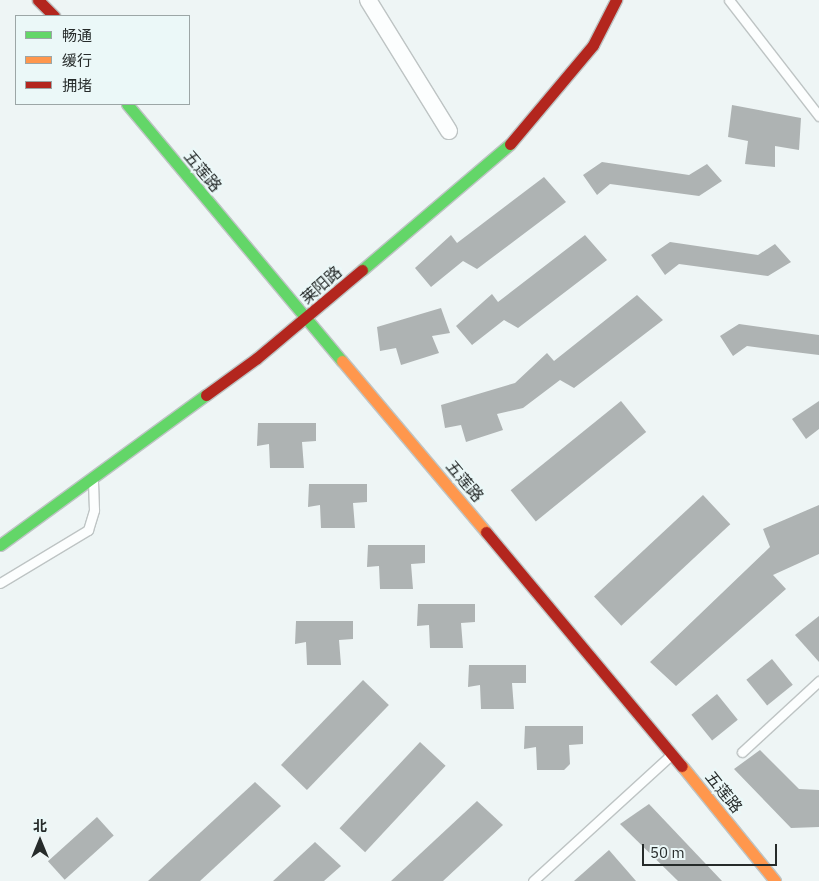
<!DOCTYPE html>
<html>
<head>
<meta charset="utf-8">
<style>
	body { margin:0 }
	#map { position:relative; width:819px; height:881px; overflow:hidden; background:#eef5f5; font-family:"IBM Plex Sans","Noto Sans SC",sans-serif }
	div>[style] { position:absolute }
	.building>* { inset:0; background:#aeb3b3; transform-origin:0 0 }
	.roads { filter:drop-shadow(1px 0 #bec4c4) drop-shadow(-1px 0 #bec4c4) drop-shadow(0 1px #bec4c4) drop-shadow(0 -1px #bec4c4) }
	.lane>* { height:9px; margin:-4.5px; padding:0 4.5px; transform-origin:4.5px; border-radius:4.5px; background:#fcfefe }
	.street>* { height:16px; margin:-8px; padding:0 8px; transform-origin:8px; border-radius:8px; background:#fcfefe }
	.fast>* { height:11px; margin:-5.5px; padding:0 5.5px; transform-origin:5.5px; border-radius:5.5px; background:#63d668 }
	.slow>* { height:11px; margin:-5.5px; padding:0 5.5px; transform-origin:5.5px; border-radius:5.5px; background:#ff974d }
	.jam>* { height:11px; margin:-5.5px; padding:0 5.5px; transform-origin:5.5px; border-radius:5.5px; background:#b3261e }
	span { translate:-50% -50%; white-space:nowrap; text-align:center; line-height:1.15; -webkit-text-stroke:4.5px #ebf8f8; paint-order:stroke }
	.street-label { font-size:16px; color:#262b2a }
	.legend { position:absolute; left:15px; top:15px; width:175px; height:90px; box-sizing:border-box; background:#ebf8f8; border:1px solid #9ca6a6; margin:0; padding:6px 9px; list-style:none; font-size:15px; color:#262b2a }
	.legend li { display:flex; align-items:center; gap:10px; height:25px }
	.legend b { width:25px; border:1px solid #9ca6a6 }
	.north { position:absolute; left:15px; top:816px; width:50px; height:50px; -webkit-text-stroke:4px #ebf8f8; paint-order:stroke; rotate:0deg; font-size:14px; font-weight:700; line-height:20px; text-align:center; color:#262b2a }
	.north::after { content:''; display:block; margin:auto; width:18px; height:22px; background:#262b2a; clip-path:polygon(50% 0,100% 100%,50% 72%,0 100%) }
	.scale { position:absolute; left:642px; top:844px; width:135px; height:22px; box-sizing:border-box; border:2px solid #262b2a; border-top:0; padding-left:6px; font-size:15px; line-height:18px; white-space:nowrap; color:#262b2a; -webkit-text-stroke:4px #ebf8f8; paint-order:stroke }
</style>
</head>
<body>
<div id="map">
	<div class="building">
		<i style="clip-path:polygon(732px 105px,801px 118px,799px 150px,775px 146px,775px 167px,745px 164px,748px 141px,728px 137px)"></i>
		<i style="clip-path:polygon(602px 162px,689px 175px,707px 164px,722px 181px,699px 196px,610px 184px,597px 195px,583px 175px)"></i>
		<i style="clip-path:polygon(544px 177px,566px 202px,477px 269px,463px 261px,431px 287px,415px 268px,451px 235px,457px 243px)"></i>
		<i style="clip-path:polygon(585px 235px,607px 260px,518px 328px,504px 320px,472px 345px,456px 326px,492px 294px,498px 302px)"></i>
		<i style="clip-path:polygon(670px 242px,758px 255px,775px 244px,791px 262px,768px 276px,679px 264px,665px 275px,651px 255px)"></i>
		<i style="clip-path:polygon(637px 295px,663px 320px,574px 388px,560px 380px,523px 408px,497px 414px,503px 430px,466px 442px,461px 425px,445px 428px,441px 405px,515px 383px,547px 353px,554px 361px)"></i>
		<i style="clip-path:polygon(441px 308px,450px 333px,432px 336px,439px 353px,401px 365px,396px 348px,380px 351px,377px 327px)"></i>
		<i style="clip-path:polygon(739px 324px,819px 335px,819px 355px,747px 346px,733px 356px,720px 336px)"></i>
		<i style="left:621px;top:401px;width:40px;height:142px;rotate:51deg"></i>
		<i style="clip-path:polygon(819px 401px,819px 429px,806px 439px,792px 419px)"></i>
		<i style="clip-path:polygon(258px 423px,316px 423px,316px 441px,302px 442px,304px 468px,270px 468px,269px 444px,257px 446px)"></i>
		<i style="clip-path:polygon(309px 484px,367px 484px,367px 502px,353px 503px,355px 528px,321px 528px,320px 505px,308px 507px)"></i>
		<i style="left:703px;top:495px;width:40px;height:149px;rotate:47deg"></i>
		<i style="clip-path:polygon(819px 505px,819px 554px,773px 575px,786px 589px,676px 686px,650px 662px,770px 547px,763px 529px)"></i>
		<i style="clip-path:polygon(368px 545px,425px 545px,425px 563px,411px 564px,413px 589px,380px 589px,379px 566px,367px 567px)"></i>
		<i style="clip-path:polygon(418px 604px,475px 604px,475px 622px,461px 623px,463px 648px,430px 648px,429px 625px,417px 626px)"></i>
		<i style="clip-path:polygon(819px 616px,819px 662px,795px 635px)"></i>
		<i style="clip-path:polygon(296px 621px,353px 621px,353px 639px,339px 640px,341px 665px,307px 665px,306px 642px,295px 644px)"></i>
		<i style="left:772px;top:659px;width:33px;height:33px;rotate:51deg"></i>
		<i style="clip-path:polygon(469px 665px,526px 665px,526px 683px,512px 683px,514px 709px,481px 709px,480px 685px,468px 687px)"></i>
		<i style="left:363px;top:680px;width:36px;height:118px;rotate:44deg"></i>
		<i style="left:717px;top:694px;width:33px;height:33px;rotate:51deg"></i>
		<i style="clip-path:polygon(525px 726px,583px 726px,583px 744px,569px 745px,570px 764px,564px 770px,537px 770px,536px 747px,524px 749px)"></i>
		<i style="left:420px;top:742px;width:35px;height:118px;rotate:43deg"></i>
		<i style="clip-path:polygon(760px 750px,799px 789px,819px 790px,819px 827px,791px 828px,734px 769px)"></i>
		<i style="clip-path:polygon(255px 782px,281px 806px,200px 881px,148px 881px)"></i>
		<i style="clip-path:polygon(477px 801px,503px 825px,443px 881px,391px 881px)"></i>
		<i style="clip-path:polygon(649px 804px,722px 881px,678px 881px,620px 824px)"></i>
		<i style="left:97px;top:817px;width:25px;height:66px;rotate:48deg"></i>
		<i style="clip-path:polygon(315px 842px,341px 866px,324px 881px,273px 881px)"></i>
		<i style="clip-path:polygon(609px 850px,636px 881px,574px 881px)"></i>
	</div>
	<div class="roads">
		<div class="lane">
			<i style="left:729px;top:0;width:147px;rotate:52.2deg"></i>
			<i style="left:0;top:583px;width:103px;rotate:-31.1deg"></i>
			<i style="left:88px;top:530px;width:21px;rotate:-73deg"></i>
			<i style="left:94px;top:510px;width:30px;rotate:-92deg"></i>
			<i style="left:742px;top:752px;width:105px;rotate:-42.7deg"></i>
			<i style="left:533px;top:881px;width:187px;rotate:-42.4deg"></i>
		</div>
		<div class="street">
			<i style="left:368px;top:0;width:154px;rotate:58.3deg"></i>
		</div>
		<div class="fast">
			<i style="left:127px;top:104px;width:335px;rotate:50.1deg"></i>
			<i style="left:362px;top:270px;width:194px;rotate:-40.4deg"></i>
			<i style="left:0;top:545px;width:255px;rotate:-36.1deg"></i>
		</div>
		<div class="slow">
			<i style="left:342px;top:361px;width:224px;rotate:49.9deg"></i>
			<i style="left:682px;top:766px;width:148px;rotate:51deg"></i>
		</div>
		<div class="jam">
			<i style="left:38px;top:0;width:23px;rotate:45deg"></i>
			<i style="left:510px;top:144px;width:129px;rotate:-50deg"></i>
			<i style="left:593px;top:45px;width:51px;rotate:-62.9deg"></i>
			<i style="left:206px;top:395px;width:63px;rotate:-36deg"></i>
			<i style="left:257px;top:358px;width:137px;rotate:-40deg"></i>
			<i style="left:486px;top:532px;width:305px;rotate:50.1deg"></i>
		</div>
	</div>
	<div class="street-label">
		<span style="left:203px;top:171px;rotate:50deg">五莲路</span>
		<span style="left:321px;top:285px;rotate:-41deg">莱阳路</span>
		<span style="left:465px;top:481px;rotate:50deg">五莲路</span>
		<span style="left:724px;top:792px;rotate:51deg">五莲路</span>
	</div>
	<ul class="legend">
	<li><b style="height:6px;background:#63d668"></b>畅通</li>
	<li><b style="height:6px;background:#ff974d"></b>缓行</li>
	<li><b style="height:6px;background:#b3261e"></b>拥堵</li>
	</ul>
	<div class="north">北</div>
	<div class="scale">50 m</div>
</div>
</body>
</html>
